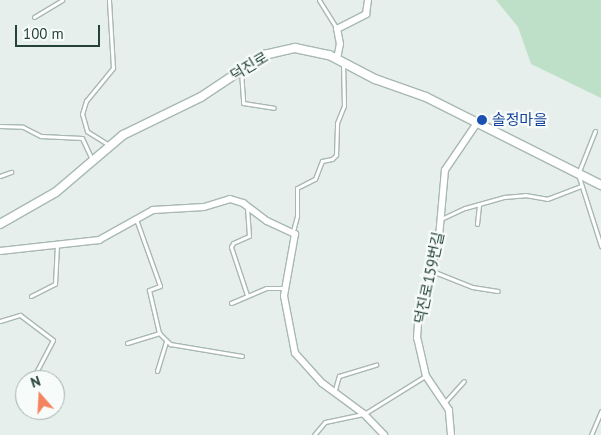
<!DOCTYPE html>
<html>
<head>
<meta charset="utf-8">
<style>
	body { margin:0 }
	#map { position:relative; width:601px; height:435px; overflow:hidden; background:#e6efeb; font-family:"PT Sans","Noto Sans KR",sans-serif }
	div>[style] { position:absolute }
	.green>* { inset:0; background:#bfe0c8 }
	.roads { filter:drop-shadow(1px 0 #a8b8b2) drop-shadow(-1px 0 #a8b8b2) drop-shadow(0 1px #a8b8b2) drop-shadow(0 -1px #a8b8b2) }
	.service>* { height:3px; margin:-1.5px; padding:0 1.5px; transform-origin:1.5px; border-radius:1.5px; background:#fff }
	.minor>* { height:6px; margin:-3px; padding:0 3px; transform-origin:3px; border-radius:3px; background:#fff }
	.tertiary>* { height:8px; margin:-4px; padding:0 4px; transform-origin:4px; border-radius:4px; background:#fff }
	.dots>* { width:14px; height:14px; translate:-50% -50%; box-sizing:border-box; border:2px solid #f7fbf9; border-radius:50% }
	span { translate:-50% -50%; white-space:nowrap; text-align:center; line-height:1.15; -webkit-text-stroke:4.5px #f7fbf9; paint-order:stroke }
	.street-label { font-size:15px; color:#24423a }
	.transit-label { font-size:15px; color:#164399 }
	.left { translate:0 -50%; text-align:left }
	.north { position:absolute; left:15px; top:370px; width:50px; height:50px; box-sizing:border-box; background:#f7fbf9; border:1px solid #a3b1ad; border-radius:50%; rotate:341deg; font-size:14px; font-weight:700; line-height:20px; text-align:center; color:#24423a }
	.north::after { content:''; display:block; margin:auto; width:18px; height:22px; background:#f4845f; clip-path:polygon(50% 0,100% 100%,50% 72%,0 100%) }
	.scale { position:absolute; left:15px; top:25px; width:85px; height:22px; box-sizing:border-box; border:2px solid #24423a; border-top:0; padding-left:6px; font-size:15px; line-height:18px; white-space:nowrap; color:#24423a; -webkit-text-stroke:4px #f7fbf9; paint-order:stroke }
</style>
</head>
<body>
<div id="map">
	<div class="green">
		<i style="clip-path:polygon(496px 0,601px 0,601px 98px,531px 64px,518px 27px)"></i>
	</div>
	<div class="roads">
		<div class="service">
			<i style="left:319px;top:0;width:34px;rotate:58deg"></i>
			<i style="left:34px;top:17px;width:33px;rotate:-31deg"></i>
			<i style="left:241px;top:71px;width:32px;rotate:86deg"></i>
			<i style="left:243px;top:103px;width:31px;rotate:9deg"></i>
			<i style="left:0;top:126px;width:23px;rotate:2deg"></i>
			<i style="left:23px;top:127px;width:20px;rotate:27deg"></i>
			<i style="left:41px;top:136px;width:41px;rotate:2.8deg"></i>
			<i style="left:82px;top:138px;width:23px;rotate:65deg"></i>
			<i style="left:595px;top:131px;width:46px;rotate:111.6deg"></i>
			<i style="left:578px;top:174px;width:76px;rotate:72.3deg"></i>
			<i style="left:109px;top:145px;width:26px;rotate:-148deg"></i>
			<i style="left:87px;top:131px;width:18px;rotate:-106deg"></i>
			<i style="left:82px;top:114px;width:14px;rotate:-73deg"></i>
			<i style="left:86px;top:101px;width:43px;rotate:-50.7deg"></i>
			<i style="left:113px;top:68px;width:68px;rotate:-93.4deg"></i>
			<i style="left:0;top:176px;width:12px;rotate:-20deg"></i>
			<i style="left:136px;top:219px;width:71px;rotate:70.3deg"></i>
			<i style="left:160px;top:286px;width:12px;rotate:160deg"></i>
			<i style="left:149px;top:290px;width:44px;rotate:76.9deg"></i>
			<i style="left:159px;top:333px;width:16px;rotate:45deg"></i>
			<i style="left:170px;top:344px;width:73px;rotate:9.5deg"></i>
			<i style="left:441px;top:219px;width:26px;rotate:-25deg"></i>
			<i style="left:465px;top:208px;width:41px;rotate:-15.8deg"></i>
			<i style="left:504px;top:197px;width:21px;rotate:-5deg"></i>
			<i style="left:525px;top:195px;width:22px;rotate:10deg"></i>
			<i style="left:547px;top:199px;width:36px;rotate:-21deg"></i>
			<i style="left:477px;top:224px;width:20px;rotate:-84deg"></i>
			<i style="left:293px;top:231px;width:16px;rotate:-75deg"></i>
			<i style="left:297px;top:216px;width:28px;rotate:-90deg"></i>
			<i style="left:297px;top:188px;width:20px;rotate:-27deg"></i>
			<i style="left:315px;top:179px;width:19px;rotate:-69deg"></i>
			<i style="left:322px;top:161px;width:10px;rotate:-11deg"></i>
			<i style="left:332px;top:159px;width:6px;rotate:-45deg"></i>
			<i style="left:336px;top:155px;width:32px;rotate:-88deg"></i>
			<i style="left:337px;top:123px;width:18px;rotate:-68deg"></i>
			<i style="left:344px;top:106px;width:43px;rotate:-91.3deg"></i>
			<i style="left:432px;top:271px;width:43px;rotate:21.8deg"></i>
			<i style="left:472px;top:287px;width:26px;rotate:9deg"></i>
			<i style="left:247px;top:295px;width:51px;rotate:-108.4deg"></i>
			<i style="left:231px;top:247px;width:4px;rotate:-63deg"></i>
			<i style="left:233px;top:243px;width:17px;rotate:-24deg"></i>
			<i style="left:249px;top:236px;width:29px;rotate:-94deg"></i>
			<i style="left:31px;top:296px;width:27px;rotate:-27deg"></i>
			<i style="left:55px;top:284px;width:40px;rotate:-87.1deg"></i>
			<i style="left:231px;top:303px;width:38px;rotate:-23deg"></i>
			<i style="left:266px;top:288px;width:18px"></i>
			<i style="left:0;top:321px;width:21px;rotate:-17deg"></i>
			<i style="left:20px;top:315px;width:41px;rotate:37.1deg"></i>
			<i style="left:53px;top:340px;width:45px;rotate:117.7deg"></i>
			<i style="left:127px;top:343px;width:34px;rotate:-17deg"></i>
			<i style="left:157px;top:371px;width:31px;rotate:-73deg"></i>
			<i style="left:334px;top:393px;width:18px;rotate:-74deg"></i>
			<i style="left:339px;top:376px;width:39px;rotate:-17deg"></i>
			<i style="left:445px;top:402px;width:28px;rotate:-48deg"></i>
			<i style="left:314px;top:435px;width:17px;rotate:-50deg"></i>
			<i style="left:325px;top:422px;width:40px;rotate:-12deg"></i>
			<i style="left:364px;top:414px;width:72px;rotate:-31.9deg"></i>
			<i style="left:591px;top:435px;width:26px;rotate:-67deg"></i>
		</div>
		<div class="minor">
			<i style="left:337px;top:59px;width:15px;rotate:-79deg"></i>
			<i style="left:340px;top:44px;width:15px;rotate:-101deg"></i>
			<i style="left:337px;top:29px;width:33px;rotate:-27deg"></i>
			<i style="left:366px;top:14px;width:14px;rotate:-82deg"></i>
			<i style="left:0;top:251px;width:100px;rotate:-6.3deg"></i>
			<i style="left:99px;top:240px;width:62px;rotate:-29.1deg"></i>
			<i style="left:153px;top:210px;width:51px;rotate:-3.4deg"></i>
			<i style="left:204px;top:207px;width:27px;rotate:-17deg"></i>
			<i style="left:230px;top:199px;width:14px;rotate:17deg"></i>
			<i style="left:243px;top:203px;width:30px;rotate:37deg"></i>
			<i style="left:267px;top:221px;width:31px;rotate:25deg"></i>
			<i style="left:295px;top:234px;width:63px;rotate:100.1deg"></i>
			<i style="left:284px;top:296px;width:58px;rotate:79.1deg"></i>
			<i style="left:295px;top:353px;width:40px;rotate:48deg"></i>
			<i style="left:322px;top:383px;width:52px;rotate:36.4deg"></i>
			<i style="left:364px;top:414px;width:29px;rotate:46deg"></i>
			<i style="left:451px;top:435px;width:25px;rotate:-95deg"></i>
			<i style="left:449px;top:410px;width:41px;rotate:-124.1deg"></i>
			<i style="left:426px;top:376px;width:39px;rotate:-103deg"></i>
			<i style="left:417px;top:338px;width:15px;rotate:-86deg"></i>
			<i style="left:418px;top:323px;width:89px;rotate:-76.3deg"></i>
			<i style="left:439px;top:237px;width:67px;rotate:-84.9deg"></i>
			<i style="left:445px;top:170px;width:57px;rotate:-55.8deg"></i>
		</div>
		<div class="tertiary">
			<i style="left:0;top:224px;width:64px;rotate:-29.7deg"></i>
			<i style="left:56px;top:192px;width:88px;rotate:-40.4deg"></i>
			<i style="left:123px;top:135px;width:87px;rotate:-26deg"></i>
			<i style="left:201px;top:97px;width:76px;rotate:-33.7deg"></i>
			<i style="left:264px;top:55px;width:32px;rotate:-13deg"></i>
			<i style="left:295px;top:48px;width:35px;rotate:12deg"></i>
			<i style="left:329px;top:55px;width:52px;rotate:27.6deg"></i>
			<i style="left:375px;top:79px;width:54px;rotate:19.4deg"></i>
			<i style="left:426px;top:97px;width:196px;rotate:26.7deg"></i>
		</div>
	</div>
	<div class="dots">
		<i style="left:482px;top:120px;background:#1a4fb4"></i>
	</div>
	<div class="street-label">
		<span style="left:249px;top:66px;rotate:-31deg">덕진로</span>
		<span style="left:429px;top:278px;rotate:-78deg">덕진로159번길</span>
	</div>
	<div class="transit-label">
		<span class="left" style="left:492px;top:120px">솔정마을</span>
	</div>
	<div class="north">N</div>
	<div class="scale">100 m</div>
</div>
</body>
</html>
